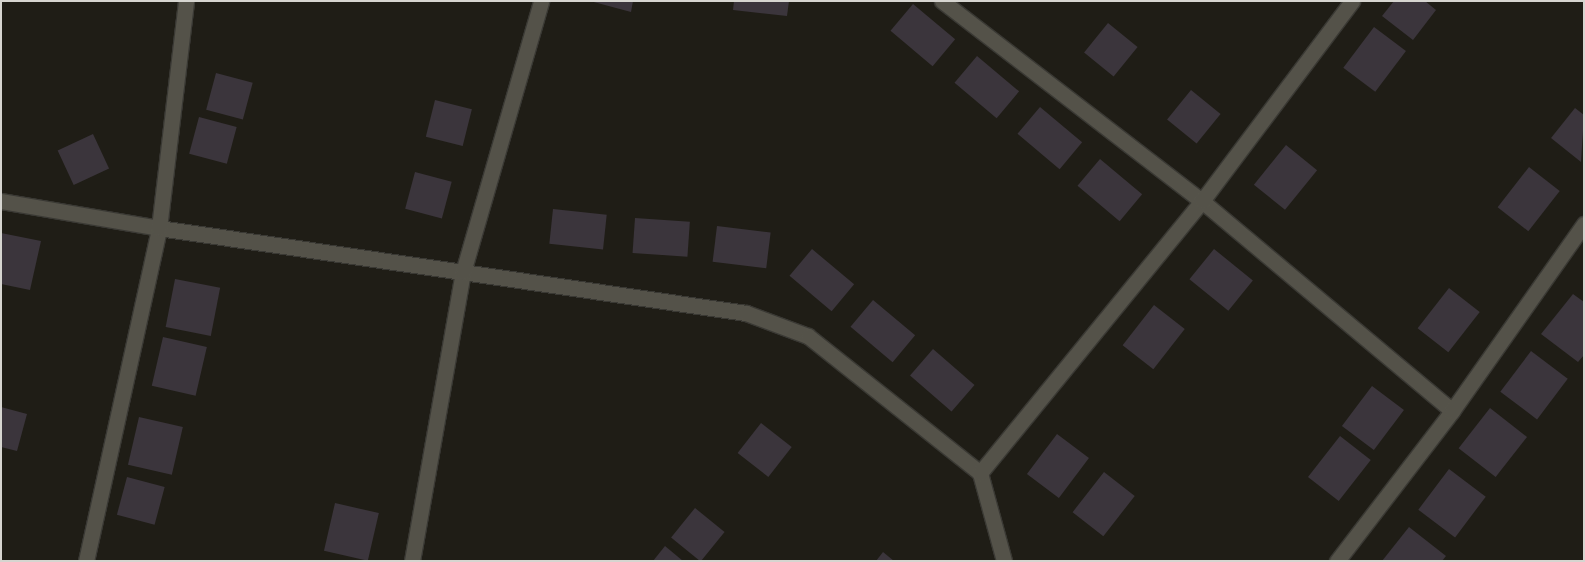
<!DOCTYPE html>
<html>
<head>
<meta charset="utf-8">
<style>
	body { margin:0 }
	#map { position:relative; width:1585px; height:562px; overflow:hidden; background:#1f1d16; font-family:Jost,sans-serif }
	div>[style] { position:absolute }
	.building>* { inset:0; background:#3b353c; transform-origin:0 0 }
	.roads { filter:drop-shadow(1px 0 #3a3934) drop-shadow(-1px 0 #3a3934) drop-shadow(0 1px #3a3934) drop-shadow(0 -1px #3a3934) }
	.minor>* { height:15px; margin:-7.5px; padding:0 7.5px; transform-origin:7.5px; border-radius:7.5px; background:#545249 }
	span { translate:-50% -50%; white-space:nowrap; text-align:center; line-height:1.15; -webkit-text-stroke:4px #16140d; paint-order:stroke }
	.frame { position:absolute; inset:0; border:2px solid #d6d5d0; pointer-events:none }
</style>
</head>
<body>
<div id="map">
	<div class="building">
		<i style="clip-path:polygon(590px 1px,633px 1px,631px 12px)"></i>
		<i style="clip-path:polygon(734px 1px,789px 1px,787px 16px,733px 10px)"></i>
		<i style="clip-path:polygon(1394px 1px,1425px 1px,1436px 10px,1413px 40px,1382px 16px)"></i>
		<i style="left:913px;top:4px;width:55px;height:35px;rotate:40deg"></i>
		<i style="left:1108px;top:23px;width:38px;height:38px;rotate:39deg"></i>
		<i style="left:1374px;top:27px;width:40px;height:51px;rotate:37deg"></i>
		<i style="left:977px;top:56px;width:55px;height:35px;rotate:40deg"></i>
		<i style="left:216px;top:73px;width:38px;height:38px;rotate:15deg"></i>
		<i style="left:1191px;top:90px;width:38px;height:38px;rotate:39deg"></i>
		<i style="left:435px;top:100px;width:38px;height:38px;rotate:14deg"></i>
		<i style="left:1040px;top:107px;width:55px;height:35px;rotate:40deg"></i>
		<i style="clip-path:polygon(1575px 108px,1584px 115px,1581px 162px,1551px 138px)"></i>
		<i style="left:199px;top:117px;width:39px;height:38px;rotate:15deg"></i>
		<i style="left:93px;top:134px;width:38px;height:39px;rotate:65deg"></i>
		<i style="left:1286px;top:145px;width:40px;height:51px;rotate:39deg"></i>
		<i style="left:1100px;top:159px;width:55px;height:35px;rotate:40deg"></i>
		<i style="left:1529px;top:167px;width:39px;height:51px;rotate:38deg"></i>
		<i style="left:415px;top:172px;width:38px;height:38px;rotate:15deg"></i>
		<i style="left:553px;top:209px;width:54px;height:35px;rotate:6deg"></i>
		<i style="left:635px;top:218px;width:55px;height:35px;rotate:4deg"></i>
		<i style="left:717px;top:226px;width:54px;height:36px;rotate:7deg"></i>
		<i style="clip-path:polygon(1px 233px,41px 241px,30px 290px,1px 284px)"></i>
		<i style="left:812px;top:249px;width:55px;height:35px;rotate:40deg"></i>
		<i style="left:1214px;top:249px;width:50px;height:39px;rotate:39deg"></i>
		<i style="left:175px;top:279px;width:46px;height:49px;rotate:11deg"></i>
		<i style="left:1449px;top:288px;width:39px;height:51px;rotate:38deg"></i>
		<i style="clip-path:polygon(1573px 294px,1584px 302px,1584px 355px,1578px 362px,1541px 334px)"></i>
		<i style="left:873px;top:300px;width:55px;height:35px;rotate:40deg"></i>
		<i style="left:1154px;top:305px;width:39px;height:51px;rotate:38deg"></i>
		<i style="left:163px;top:337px;width:45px;height:50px;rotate:13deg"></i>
		<i style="left:933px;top:349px;width:55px;height:35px;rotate:41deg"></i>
		<i style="left:1531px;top:351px;width:46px;height:51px;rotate:37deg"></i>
		<i style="left:1372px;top:386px;width:40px;height:50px;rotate:37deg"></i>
		<i style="clip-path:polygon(1px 407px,27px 414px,17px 451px,1px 447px)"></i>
		<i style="left:1490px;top:408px;width:47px;height:51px;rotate:38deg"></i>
		<i style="left:139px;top:417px;width:45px;height:49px;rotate:13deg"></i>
		<i style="left:761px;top:423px;width:39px;height:38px;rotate:38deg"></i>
		<i style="left:1057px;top:434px;width:40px;height:50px;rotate:37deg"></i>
		<i style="left:1340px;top:436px;width:39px;height:52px;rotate:38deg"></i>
		<i style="left:1449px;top:469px;width:46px;height:51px;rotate:37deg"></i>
		<i style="left:1104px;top:472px;width:39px;height:51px;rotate:38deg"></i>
		<i style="left:127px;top:477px;width:39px;height:39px;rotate:15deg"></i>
		<i style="left:335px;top:503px;width:45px;height:49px;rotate:13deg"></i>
		<i style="left:695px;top:508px;width:38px;height:38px;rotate:39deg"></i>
		<i style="clip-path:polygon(1409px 527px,1446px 556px,1442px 561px,1382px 561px)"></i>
		<i style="clip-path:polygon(665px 546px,683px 561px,653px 561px)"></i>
		<i style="clip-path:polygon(883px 552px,894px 561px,876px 561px)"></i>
	</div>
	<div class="roads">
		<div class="minor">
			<i style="left:942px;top:1px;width:328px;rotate:37.6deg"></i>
			<i style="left:1202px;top:201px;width:326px;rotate:40deg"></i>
			<i style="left:1px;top:201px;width:160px;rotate:9.7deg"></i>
			<i style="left:159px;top:228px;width:593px;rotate:8.24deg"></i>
			<i style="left:746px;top:313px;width:66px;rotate:20.4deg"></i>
			<i style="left:808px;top:336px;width:220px;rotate:38.5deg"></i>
			<i style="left:980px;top:473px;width:91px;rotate:74.7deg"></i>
			<i style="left:980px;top:473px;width:351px;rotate:-50.8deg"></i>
			<i style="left:1202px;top:201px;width:250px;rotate:-53.1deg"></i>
			<i style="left:86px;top:561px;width:341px;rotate:-77.6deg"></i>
			<i style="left:159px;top:228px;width:229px;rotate:-83.2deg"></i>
			<i style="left:412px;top:561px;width:293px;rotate:-80deg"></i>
			<i style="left:463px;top:272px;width:282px;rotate:-73.9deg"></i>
			<i style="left:1337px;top:561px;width:189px;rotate:-52.5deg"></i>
			<i style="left:1452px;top:411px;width:229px;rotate:-54.8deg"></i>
		</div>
	</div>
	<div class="frame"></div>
</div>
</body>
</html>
